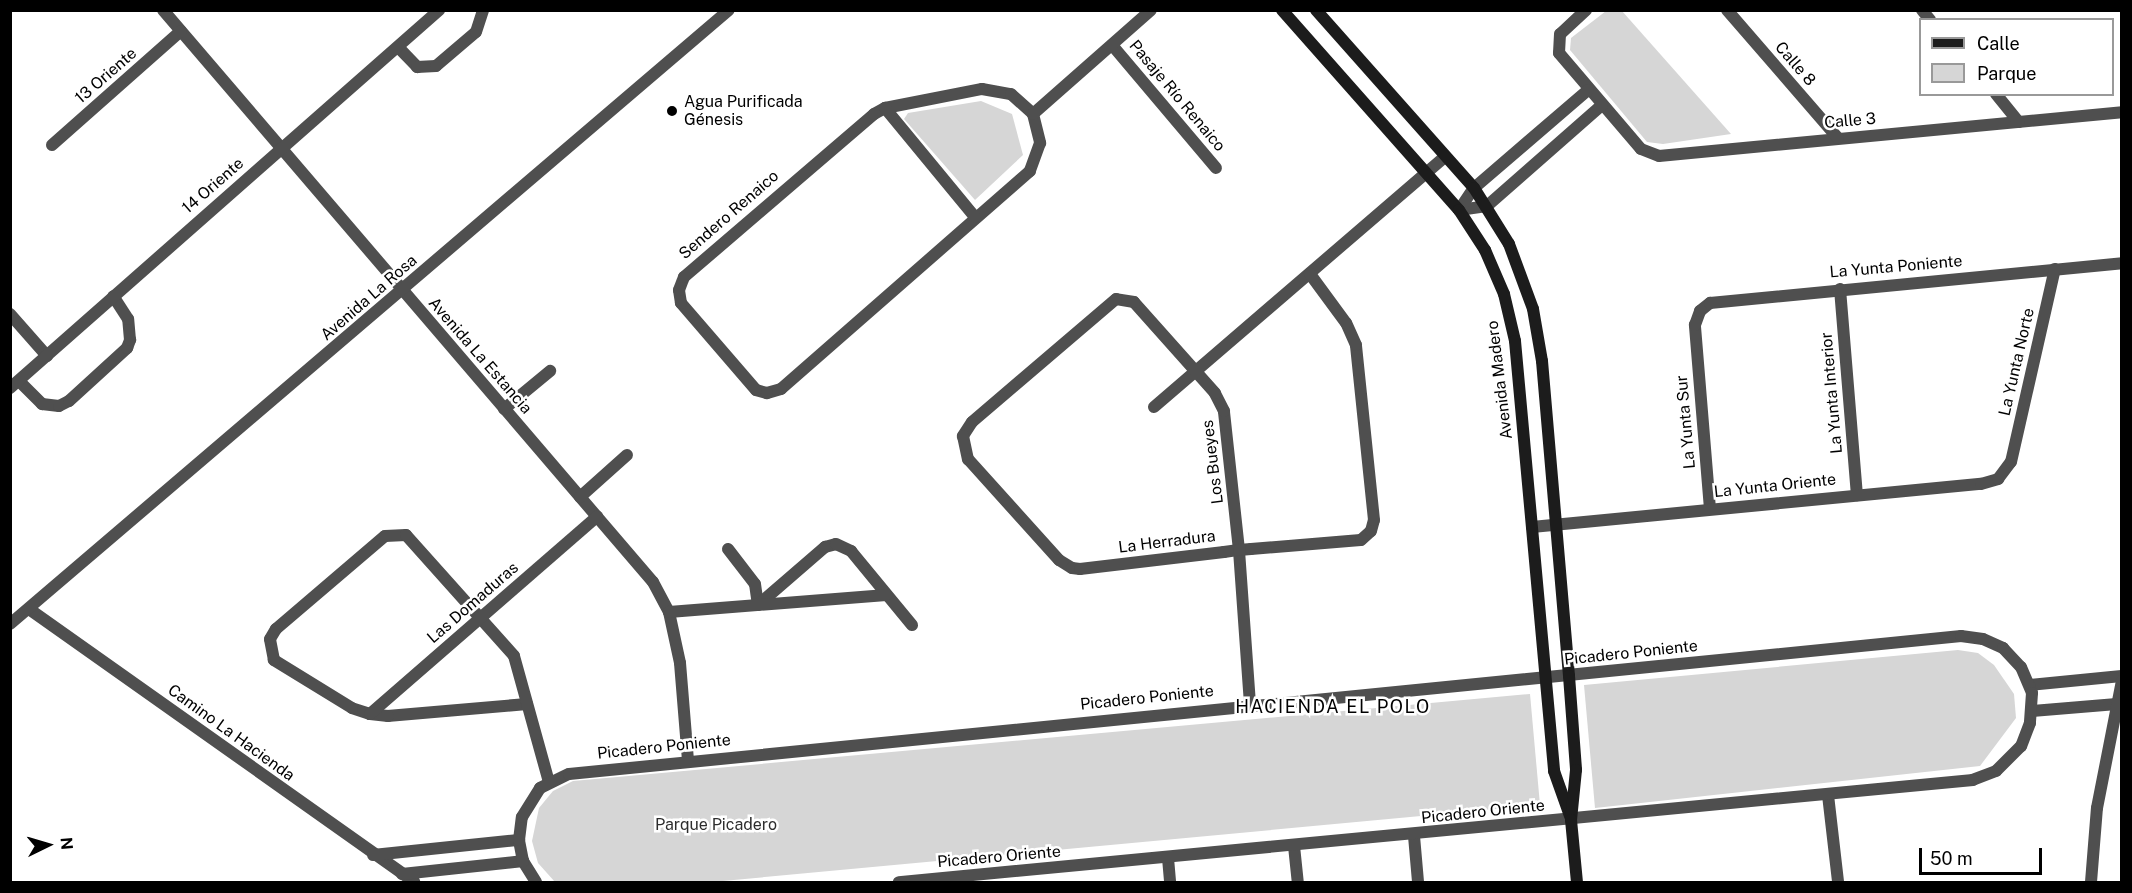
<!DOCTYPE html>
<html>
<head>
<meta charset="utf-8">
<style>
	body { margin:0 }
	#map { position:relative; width:2132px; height:893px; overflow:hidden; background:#fff; font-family:"Public Sans",sans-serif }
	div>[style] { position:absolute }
	.green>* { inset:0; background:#d6d6d6 }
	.street>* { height:12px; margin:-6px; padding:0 6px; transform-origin:6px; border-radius:6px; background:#4f4f4f }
	.secondary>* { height:12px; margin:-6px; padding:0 6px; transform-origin:6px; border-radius:6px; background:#1c1c1c }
	.dots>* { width:16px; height:16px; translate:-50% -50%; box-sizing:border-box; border:3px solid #fff; border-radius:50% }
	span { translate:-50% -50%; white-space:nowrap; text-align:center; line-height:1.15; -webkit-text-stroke:5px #fff; paint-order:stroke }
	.street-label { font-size:16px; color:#000 }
	.poi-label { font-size:16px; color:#000 }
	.left { translate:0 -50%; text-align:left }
	.park-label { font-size:16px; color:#2d2d2d }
	.neighbourhood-label { font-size:18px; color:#000; letter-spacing:1.5px }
	.frame { position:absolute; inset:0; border:12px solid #000; pointer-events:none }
	.legend { position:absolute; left:1919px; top:18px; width:195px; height:78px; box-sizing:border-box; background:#fff; border:2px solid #999; margin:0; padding:8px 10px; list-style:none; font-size:18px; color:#000 }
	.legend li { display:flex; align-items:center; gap:12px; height:30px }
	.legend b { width:30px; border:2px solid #999 }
	.north { position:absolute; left:18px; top:815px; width:60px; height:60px; -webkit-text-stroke:4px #fff; paint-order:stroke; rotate:85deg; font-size:16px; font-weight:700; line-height:24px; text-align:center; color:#000 }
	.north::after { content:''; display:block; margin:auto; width:21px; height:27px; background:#000; clip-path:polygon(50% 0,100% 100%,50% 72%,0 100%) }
	.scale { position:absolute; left:1919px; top:848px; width:123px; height:27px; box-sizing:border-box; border:3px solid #000; border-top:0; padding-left:8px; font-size:18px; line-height:21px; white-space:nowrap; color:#000; -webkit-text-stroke:4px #fff; paint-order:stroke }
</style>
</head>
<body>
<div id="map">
	<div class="green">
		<i style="clip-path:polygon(1606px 11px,1622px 11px,1731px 134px,1663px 144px,1647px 142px,1570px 50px,1571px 38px)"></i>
		<i style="clip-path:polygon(981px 101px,1012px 114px,1023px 155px,975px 200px,904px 119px,908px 113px)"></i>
		<i style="clip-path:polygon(1958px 650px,1978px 653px,1994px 665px,2014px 694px,2016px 718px,1980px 766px,1595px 808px,1584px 685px)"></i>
		<i style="clip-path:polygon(1530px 694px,1540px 805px,712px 882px,555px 882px,538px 863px,532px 841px,539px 808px,553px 791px,573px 781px)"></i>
	</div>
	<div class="street">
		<i style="left:163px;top:10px;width:753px;rotate:49.42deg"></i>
		<i style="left:653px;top:582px;width:34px;rotate:62deg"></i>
		<i style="left:669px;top:612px;width:52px;rotate:77.8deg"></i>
		<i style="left:680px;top:663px;width:97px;rotate:85.3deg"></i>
		<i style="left:1586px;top:10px;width:35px;rotate:137deg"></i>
		<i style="left:1560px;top:34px;width:19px;rotate:93deg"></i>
		<i style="left:1559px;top:53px;width:126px;rotate:49.5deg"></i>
		<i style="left:1641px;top:149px;width:19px;rotate:21deg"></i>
		<i style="left:1659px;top:156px;width:465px;rotate:-5.4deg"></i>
		<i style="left:1727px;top:10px;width:169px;rotate:49.1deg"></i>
		<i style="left:1922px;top:10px;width:13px;rotate:51deg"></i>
		<i style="left:1112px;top:45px;width:161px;rotate:49.8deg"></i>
		<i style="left:398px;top:47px;width:28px;rotate:46deg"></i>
		<i style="left:417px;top:67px;width:19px;rotate:-3deg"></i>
		<i style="left:436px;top:66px;width:52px;rotate:-40.4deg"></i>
		<i style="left:476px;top:32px;width:23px;rotate:-72deg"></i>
		<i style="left:982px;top:89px;width:29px;rotate:10deg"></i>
		<i style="left:1011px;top:94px;width:30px;rotate:42deg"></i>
		<i style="left:1033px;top:114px;width:30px;rotate:76deg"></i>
		<i style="left:1040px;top:143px;width:30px;rotate:110deg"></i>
		<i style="left:1030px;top:171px;width:331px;rotate:138.8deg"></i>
		<i style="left:781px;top:389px;width:15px;rotate:164deg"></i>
		<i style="left:767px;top:393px;width:11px;rotate:-165deg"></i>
		<i style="left:756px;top:390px;width:115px;rotate:-130.8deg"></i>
		<i style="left:681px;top:303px;width:13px;rotate:-99deg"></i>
		<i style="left:679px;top:290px;width:14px;rotate:-69deg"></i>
		<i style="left:684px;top:277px;width:250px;rotate:-40.6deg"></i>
		<i style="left:874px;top:114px;width:13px;rotate:-29deg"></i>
		<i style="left:885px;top:108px;width:99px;rotate:-11.1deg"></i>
		<i style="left:1996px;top:94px;width:36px;rotate:51deg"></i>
		<i style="left:885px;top:108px;width:141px;rotate:50.5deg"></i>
		<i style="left:1033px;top:114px;width:157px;rotate:-41.4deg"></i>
		<i style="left:52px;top:145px;width:172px;rotate:-41.5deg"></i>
		<i style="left:1459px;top:210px;width:28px;rotate:-8deg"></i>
		<i style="left:1487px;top:206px;width:153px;rotate:-41.3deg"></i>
		<i style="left:1459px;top:210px;width:27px;rotate:-56deg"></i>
		<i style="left:1474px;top:188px;width:150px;rotate:-40.7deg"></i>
		<i style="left:1840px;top:289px;width:207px;rotate:85.3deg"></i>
		<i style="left:10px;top:314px;width:56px;rotate:48.6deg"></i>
		<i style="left:19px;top:381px;width:33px;rotate:45deg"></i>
		<i style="left:42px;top:404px;width:17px;rotate:7deg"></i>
		<i style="left:59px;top:406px;width:11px;rotate:-27deg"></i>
		<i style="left:69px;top:401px;width:79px;rotate:-42.4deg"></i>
		<i style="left:127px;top:348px;width:9px;rotate:-69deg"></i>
		<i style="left:130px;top:340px;width:21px;rotate:-95deg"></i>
		<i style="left:128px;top:319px;width:27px;rotate:-123deg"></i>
		<i style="left:10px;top:388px;width:572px;rotate:-41.38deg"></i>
		<i style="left:1154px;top:407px;width:384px;rotate:-40.7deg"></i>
		<i style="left:504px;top:409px;width:60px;rotate:-39.6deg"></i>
		<i style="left:580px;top:497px;width:63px;rotate:-41.8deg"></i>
		<i style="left:1710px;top:509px;width:185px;rotate:-94.7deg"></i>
		<i style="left:1695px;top:325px;width:15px;rotate:-70deg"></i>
		<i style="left:1700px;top:311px;width:13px;rotate:-39deg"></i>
		<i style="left:1710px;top:303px;width:414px;rotate:-5.5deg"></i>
		<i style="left:1532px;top:527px;width:451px;rotate:-5.5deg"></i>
		<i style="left:1981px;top:484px;width:18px;rotate:-16deg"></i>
		<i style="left:1998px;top:479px;width:21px;rotate:-53deg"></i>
		<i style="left:2011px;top:462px;width:198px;rotate:-77.2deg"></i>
		<i style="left:728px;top:549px;width:44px;rotate:52.4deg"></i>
		<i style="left:755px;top:584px;width:21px;rotate:82deg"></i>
		<i style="left:758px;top:605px;width:89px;rotate:-40.9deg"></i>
		<i style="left:825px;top:547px;width:11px;rotate:-15deg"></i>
		<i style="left:836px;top:544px;width:17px;rotate:25deg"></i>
		<i style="left:851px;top:551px;width:96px;rotate:50.5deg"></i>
		<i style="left:29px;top:609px;width:472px;rotate:35.3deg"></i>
		<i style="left:669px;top:612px;width:218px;rotate:-4.5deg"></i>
		<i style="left:10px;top:624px;width:945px;rotate:-40.5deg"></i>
		<i style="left:2030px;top:685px;width:92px;rotate:-5.6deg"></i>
		<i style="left:527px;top:704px;width:140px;rotate:175.1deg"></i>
		<i style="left:388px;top:716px;width:18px;rotate:-174deg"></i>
		<i style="left:370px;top:714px;width:19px;rotate:-162deg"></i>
		<i style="left:352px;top:708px;width:92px;rotate:-148.4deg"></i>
		<i style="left:274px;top:660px;width:21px;rotate:-101deg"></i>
		<i style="left:270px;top:639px;width:12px;rotate:-59deg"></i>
		<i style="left:276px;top:629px;width:143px;rotate:-40.5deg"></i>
		<i style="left:385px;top:536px;width:21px;rotate:-3deg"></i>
		<i style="left:406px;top:535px;width:162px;rotate:48.2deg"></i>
		<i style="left:514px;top:656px;width:131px;rotate:74.5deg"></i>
		<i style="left:1250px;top:704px;width:154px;rotate:-94.1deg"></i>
		<i style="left:1239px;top:550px;width:140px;rotate:-96.2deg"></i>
		<i style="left:1224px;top:411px;width:20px;rotate:-117deg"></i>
		<i style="left:1215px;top:393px;width:122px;rotate:-131.7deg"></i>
		<i style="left:1134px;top:302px;width:18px;rotate:-171deg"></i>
		<i style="left:1116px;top:299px;width:189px;rotate:139.5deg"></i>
		<i style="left:972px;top:422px;width:17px;rotate:123deg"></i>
		<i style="left:963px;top:436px;width:24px;rotate:78deg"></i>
		<i style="left:968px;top:459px;width:136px;rotate:48deg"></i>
		<i style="left:1059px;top:560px;width:15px;rotate:32deg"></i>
		<i style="left:1072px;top:568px;width:8px;rotate:7deg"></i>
		<i style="left:1080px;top:569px;width:145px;rotate:-6.7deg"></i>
		<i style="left:1224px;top:552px;width:15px;rotate:-8deg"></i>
		<i style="left:1239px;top:550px;width:12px;rotate:-5deg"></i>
		<i style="left:1251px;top:549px;width:110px;rotate:-4.7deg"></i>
		<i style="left:1361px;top:540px;width:13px;rotate:-42deg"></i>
		<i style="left:1371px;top:531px;width:11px;rotate:-75deg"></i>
		<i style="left:1374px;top:520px;width:176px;rotate:-95.9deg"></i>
		<i style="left:1356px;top:345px;width:24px;rotate:-114deg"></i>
		<i style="left:1346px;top:323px;width:61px;rotate:-126.3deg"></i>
		<i style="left:2032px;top:711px;width:85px;rotate:-4.7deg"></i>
		<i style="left:370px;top:714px;width:301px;rotate:-41deg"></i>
		<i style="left:1828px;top:795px;width:88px;rotate:83.4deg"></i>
		<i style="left:1414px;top:836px;width:46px;rotate:85deg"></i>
		<i style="left:1294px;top:846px;width:36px;rotate:84deg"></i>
		<i style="left:373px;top:855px;width:147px;rotate:-5.9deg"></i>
		<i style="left:1168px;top:858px;width:24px;rotate:85deg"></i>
		<i style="left:402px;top:874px;width:122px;rotate:-6.1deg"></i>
		<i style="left:536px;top:882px;width:25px;rotate:-122deg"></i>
		<i style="left:523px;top:861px;width:21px;rotate:-101deg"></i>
		<i style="left:519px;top:840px;width:23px;rotate:-83deg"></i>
		<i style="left:522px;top:817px;width:34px;rotate:-58deg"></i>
		<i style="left:540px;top:788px;width:32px;rotate:-26deg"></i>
		<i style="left:569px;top:774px;width:1399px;rotate:-5.66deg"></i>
		<i style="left:1961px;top:636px;width:22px;rotate:8deg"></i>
		<i style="left:1983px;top:639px;width:22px;rotate:24deg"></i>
		<i style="left:2003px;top:648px;width:26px;rotate:47deg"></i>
		<i style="left:2021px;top:667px;width:28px;rotate:67deg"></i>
		<i style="left:2032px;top:693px;width:30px;rotate:94deg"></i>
		<i style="left:2030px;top:723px;width:25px;rotate:111deg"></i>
		<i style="left:2021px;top:746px;width:35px;rotate:135deg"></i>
		<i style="left:1996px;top:771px;width:25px;rotate:159deg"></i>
		<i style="left:1973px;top:780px;width:1079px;rotate:174.57deg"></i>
		<i style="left:2091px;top:882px;width:74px;rotate:-85.4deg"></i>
		<i style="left:2097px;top:808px;width:130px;rotate:-78.9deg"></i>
	</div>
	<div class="secondary">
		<i style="left:1282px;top:10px;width:267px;rotate:48.5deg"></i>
		<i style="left:1459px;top:210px;width:48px;rotate:57deg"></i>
		<i style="left:1485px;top:250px;width:48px;rotate:66.6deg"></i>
		<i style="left:1504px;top:294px;width:48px;rotate:76.8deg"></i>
		<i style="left:1515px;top:341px;width:432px;rotate:84.8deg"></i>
		<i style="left:1554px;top:771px;width:48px;rotate:70.4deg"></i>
		<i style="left:1316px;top:10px;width:238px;rotate:48.4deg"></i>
		<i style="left:1474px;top:188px;width:66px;rotate:58deg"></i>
		<i style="left:1509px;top:244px;width:69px;rotate:69.7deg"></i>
		<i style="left:1533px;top:309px;width:53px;rotate:80.2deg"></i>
		<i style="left:1542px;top:361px;width:316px;rotate:85.1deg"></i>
		<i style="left:1569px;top:676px;width:94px;rotate:85.7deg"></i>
		<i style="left:1576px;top:770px;width:50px;rotate:95.7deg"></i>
		<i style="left:1571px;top:820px;width:62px;rotate:84.5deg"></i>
	</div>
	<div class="dots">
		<i style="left:672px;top:111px;background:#000"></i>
	</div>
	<div class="street-label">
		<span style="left:1795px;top:64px;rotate:49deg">Calle 8</span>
		<span style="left:106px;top:76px;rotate:-41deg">13 Oriente</span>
		<span style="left:1177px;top:96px;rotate:50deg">Pasaje Río Renaico</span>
		<span style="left:1850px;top:121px;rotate:-5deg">Calle 3</span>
		<span style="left:213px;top:186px;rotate:-41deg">14 Oriente</span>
		<span style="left:729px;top:215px;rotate:-41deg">Sendero Renaico</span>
		<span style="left:1896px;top:267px;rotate:-5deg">La Yunta Poniente</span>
		<span style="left:369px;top:298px;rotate:-41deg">Avenida La Rosa</span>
		<span style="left:480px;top:356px;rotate:49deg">Avenida La Estancia</span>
		<span style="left:2017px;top:362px;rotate:-77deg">La Yunta Norte</span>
		<span style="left:1500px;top:380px;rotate:-97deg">Avenida Madero</span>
		<span style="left:1832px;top:393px;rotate:-95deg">La Yunta Interior</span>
		<span style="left:1686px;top:422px;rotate:-95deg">La Yunta Sur</span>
		<span style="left:1213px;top:462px;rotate:-97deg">Los Bueyes</span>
		<span style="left:1775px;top:486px;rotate:-6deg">La Yunta Oriente</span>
		<span style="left:1167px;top:542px;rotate:-7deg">La Herradura</span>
		<span style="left:473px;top:603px;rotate:-41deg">Las Domaduras</span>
		<span style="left:1631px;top:653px;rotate:-6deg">Picadero Poniente</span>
		<span style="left:1147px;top:698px;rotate:-6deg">Picadero Poniente</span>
		<span style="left:231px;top:733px;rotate:36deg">Camino La Hacienda</span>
		<span style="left:664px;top:747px;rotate:-6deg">Picadero Poniente</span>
		<span style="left:1483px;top:812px;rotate:-6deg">Picadero Oriente</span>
		<span style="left:999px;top:857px;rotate:-5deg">Picadero Oriente</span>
	</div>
	<div class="poi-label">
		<span class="left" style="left:684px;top:111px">Agua Purificada<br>Génesis</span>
	</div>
	<div class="park-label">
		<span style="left:716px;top:825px">Parque Picadero</span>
	</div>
	<div class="neighbourhood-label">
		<span style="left:1333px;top:707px">HACIENDA EL POLO</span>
	</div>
	<div class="frame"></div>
	<ul class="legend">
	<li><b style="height:8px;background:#1c1c1c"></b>Calle</li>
	<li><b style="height:16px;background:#d6d6d6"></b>Parque</li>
	</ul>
	<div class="north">N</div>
	<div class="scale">50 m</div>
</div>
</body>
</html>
